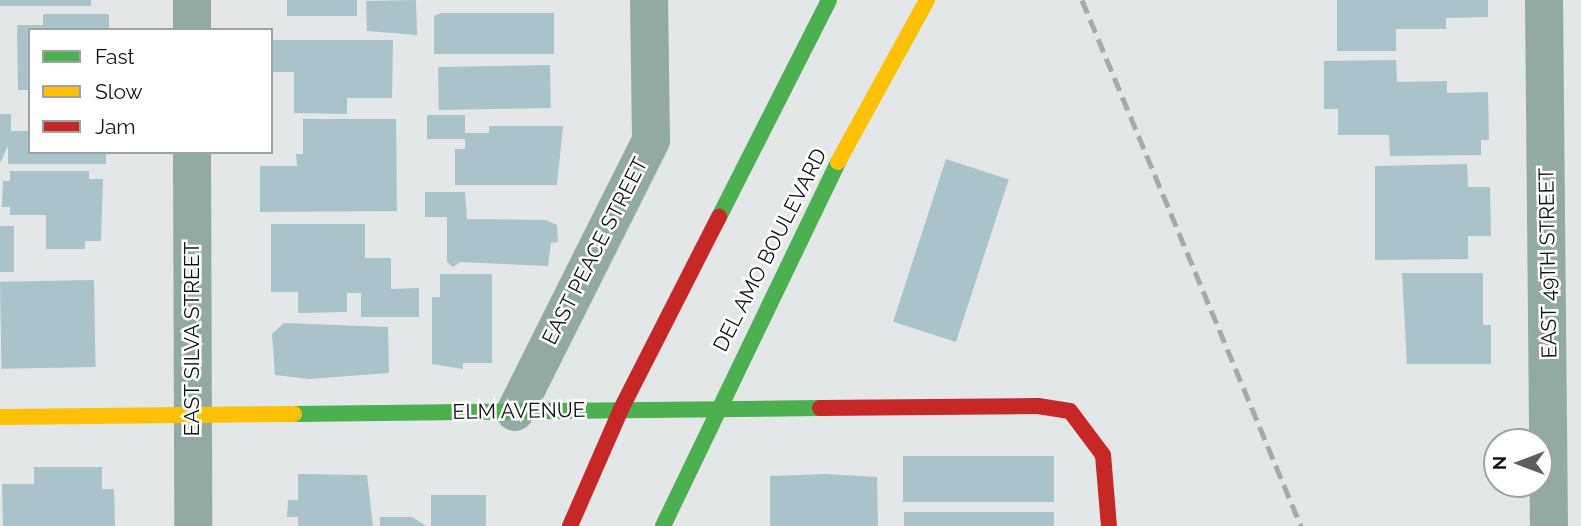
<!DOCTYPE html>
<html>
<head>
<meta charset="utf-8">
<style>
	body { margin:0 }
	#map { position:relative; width:1581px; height:526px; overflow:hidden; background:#e3e7e7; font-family:Raleway,sans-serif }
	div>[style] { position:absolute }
	.building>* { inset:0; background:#aac3ca; transform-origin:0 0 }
	.street>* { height:38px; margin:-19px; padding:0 19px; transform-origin:19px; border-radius:19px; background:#93a9a3 }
	.fast>* { height:16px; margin:-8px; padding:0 8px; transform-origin:8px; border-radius:8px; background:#4caf50 }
	.slow>* { height:16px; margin:-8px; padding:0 8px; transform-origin:8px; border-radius:8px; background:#ffc107 }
	.jam>* { height:16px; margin:-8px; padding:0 8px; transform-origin:8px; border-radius:8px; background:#c62828 }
	.rail>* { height:5px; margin-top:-2.5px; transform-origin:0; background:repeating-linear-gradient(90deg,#a2acab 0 14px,transparent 0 21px) }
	span { translate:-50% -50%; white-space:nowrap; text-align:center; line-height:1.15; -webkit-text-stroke:5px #fff; paint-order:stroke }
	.street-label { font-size:21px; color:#121515 }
	.legend { position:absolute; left:28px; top:28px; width:245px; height:126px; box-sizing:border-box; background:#fff; border:2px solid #a0a1a1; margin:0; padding:9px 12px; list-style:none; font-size:21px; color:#121515 }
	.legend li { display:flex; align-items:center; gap:14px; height:35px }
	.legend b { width:35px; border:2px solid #a0a1a1 }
	.north { position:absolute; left:1483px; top:428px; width:70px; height:70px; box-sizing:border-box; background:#fff; border:2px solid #a0a1a1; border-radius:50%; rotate:270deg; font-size:19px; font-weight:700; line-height:28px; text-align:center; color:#121515 }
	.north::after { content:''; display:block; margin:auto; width:24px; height:32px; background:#5b5e5e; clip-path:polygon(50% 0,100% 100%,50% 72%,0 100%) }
</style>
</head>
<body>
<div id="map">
	<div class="building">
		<i style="left:0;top:0;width:91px;height:6px"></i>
		<i style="left:287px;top:0;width:70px;height:16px"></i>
		<i style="clip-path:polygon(416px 0,417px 35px,367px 31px,366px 1px)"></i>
		<i style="clip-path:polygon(1337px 0,1488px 0,1488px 17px,1446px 18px,1446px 29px,1396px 29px,1396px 51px,1337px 51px)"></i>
		<i style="clip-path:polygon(441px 13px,554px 13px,554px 54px,434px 54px,434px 16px)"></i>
		<i style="clip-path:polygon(43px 14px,109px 14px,109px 30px,30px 30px,30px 90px,18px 90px,17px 25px,43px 25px)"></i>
		<i style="clip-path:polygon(271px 40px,393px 40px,392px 98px,347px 98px,347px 114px,294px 113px,294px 72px,271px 72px)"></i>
		<i style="clip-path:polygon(1396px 60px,1397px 82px,1447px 81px,1447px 93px,1488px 92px,1489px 140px,1481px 140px,1481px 155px,1390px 156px,1389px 135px,1338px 135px,1338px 109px,1324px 109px,1324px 61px)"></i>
		<i style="left:550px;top:65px;width:43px;height:112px;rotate:89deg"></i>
		<i style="clip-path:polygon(0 114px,11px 114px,11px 131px,30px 131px,30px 152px,106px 152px,106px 164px,8px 164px,8px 146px,0 163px)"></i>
		<i style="clip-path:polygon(427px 115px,465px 115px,465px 133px,489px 133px,489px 126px,563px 126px,557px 185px,455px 185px,455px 149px,465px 149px,465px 139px,427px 139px)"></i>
		<i style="clip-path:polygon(303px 119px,396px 119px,397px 211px,260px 212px,260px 166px,297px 166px,296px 154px,303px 154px)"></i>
		<i style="left:946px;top:159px;width:66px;height:171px;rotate:18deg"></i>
		<i style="clip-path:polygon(1467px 164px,1468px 187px,1490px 187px,1491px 236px,1468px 236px,1468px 259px,1375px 260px,1375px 166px)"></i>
		<i style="clip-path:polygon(10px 171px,89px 171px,89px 179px,103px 179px,101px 241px,85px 241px,85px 249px,46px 249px,46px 215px,10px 215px,10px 207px,2px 207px,3px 181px,10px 181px)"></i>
		<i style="clip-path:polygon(425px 192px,465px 192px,467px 219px,546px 220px,557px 225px,558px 242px,551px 243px,548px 266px,460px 262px,453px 267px,447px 262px,447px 217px,425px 217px)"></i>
		<i style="clip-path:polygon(271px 224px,365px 224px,365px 258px,391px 258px,391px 289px,419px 288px,419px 317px,361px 317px,361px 293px,347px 293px,347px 312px,298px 313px,298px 292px,271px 292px)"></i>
		<i style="left:0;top:226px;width:14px;height:46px"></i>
		<i style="clip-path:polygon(1402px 273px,1483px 273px,1483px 325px,1491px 325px,1491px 364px,1407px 364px)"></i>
		<i style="clip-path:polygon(440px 274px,492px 274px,492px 363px,463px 363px,463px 369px,432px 364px,432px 297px,440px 297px)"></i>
		<i style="left:94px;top:280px;width:87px;height:94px;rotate:89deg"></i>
		<i style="clip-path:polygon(284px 323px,388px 327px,389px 373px,309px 379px,275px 375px,272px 334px)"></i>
		<i style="left:903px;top:456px;width:151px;height:46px"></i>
		<i style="clip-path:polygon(34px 467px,102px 467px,102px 489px,114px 489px,115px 526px,3px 526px,2px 484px,34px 484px)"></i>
		<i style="clip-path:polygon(298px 474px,367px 475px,373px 526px,298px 526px,298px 517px,287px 517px,288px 500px,298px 500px)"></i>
		<i style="clip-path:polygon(826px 474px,877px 477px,878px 526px,770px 526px,770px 476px)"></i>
		<i style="left:486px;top:495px;width:31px;height:55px;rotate:90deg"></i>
		<i style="left:904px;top:512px;width:150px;height:14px"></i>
		<i style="clip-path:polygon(380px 517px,412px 517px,426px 526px,380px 526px)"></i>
	</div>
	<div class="street">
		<i style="left:192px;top:0;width:30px;rotate:90deg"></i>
		<i style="left:1544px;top:0;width:526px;rotate:89.46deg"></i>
		<i style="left:192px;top:152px;width:374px;rotate:89.8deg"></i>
		<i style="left:515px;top:412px;width:304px;rotate:-63.4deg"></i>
		<i style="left:651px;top:140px;width:140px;rotate:-90.8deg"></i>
	</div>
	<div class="fast">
		<i style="left:719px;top:217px;width:243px;rotate:-63.1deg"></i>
		<i style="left:294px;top:414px;width:526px;rotate:-0.65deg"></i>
		<i style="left:663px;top:526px;width:404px;rotate:-64.3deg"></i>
	</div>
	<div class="slow">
		<i style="left:838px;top:162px;width:185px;rotate:-61.2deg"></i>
		<i style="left:0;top:417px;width:294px;rotate:-0.6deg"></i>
	</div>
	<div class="jam">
		<i style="left:820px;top:408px;width:218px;rotate:-0.5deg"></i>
		<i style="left:1038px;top:406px;width:32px;rotate:9deg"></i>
		<i style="left:1070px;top:411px;width:55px;rotate:53.1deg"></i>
		<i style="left:1103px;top:455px;width:71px;rotate:85.2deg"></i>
		<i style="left:570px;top:526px;width:128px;rotate:-66.4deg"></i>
		<i style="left:621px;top:409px;width:216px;rotate:-63deg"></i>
	</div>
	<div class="rail">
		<i style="left:1082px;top:0;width:570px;rotate:67.4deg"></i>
	</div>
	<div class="street-label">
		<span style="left:770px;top:250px;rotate:-63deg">DEL AMO BOULEVARD</span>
		<span style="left:595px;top:251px;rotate:-63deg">EAST PEACE STREET</span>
		<span style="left:1548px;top:263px;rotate:-91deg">EAST 49TH STREET</span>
		<span style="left:192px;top:339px;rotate:-90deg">EAST SILVA STREET</span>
		<span style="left:519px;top:411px;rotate:-1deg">ELM AVENUE</span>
	</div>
	<ul class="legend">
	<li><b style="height:9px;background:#4caf50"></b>Fast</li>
	<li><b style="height:9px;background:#ffc107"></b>Slow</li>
	<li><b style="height:9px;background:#c62828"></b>Jam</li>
	</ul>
	<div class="north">N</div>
</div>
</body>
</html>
